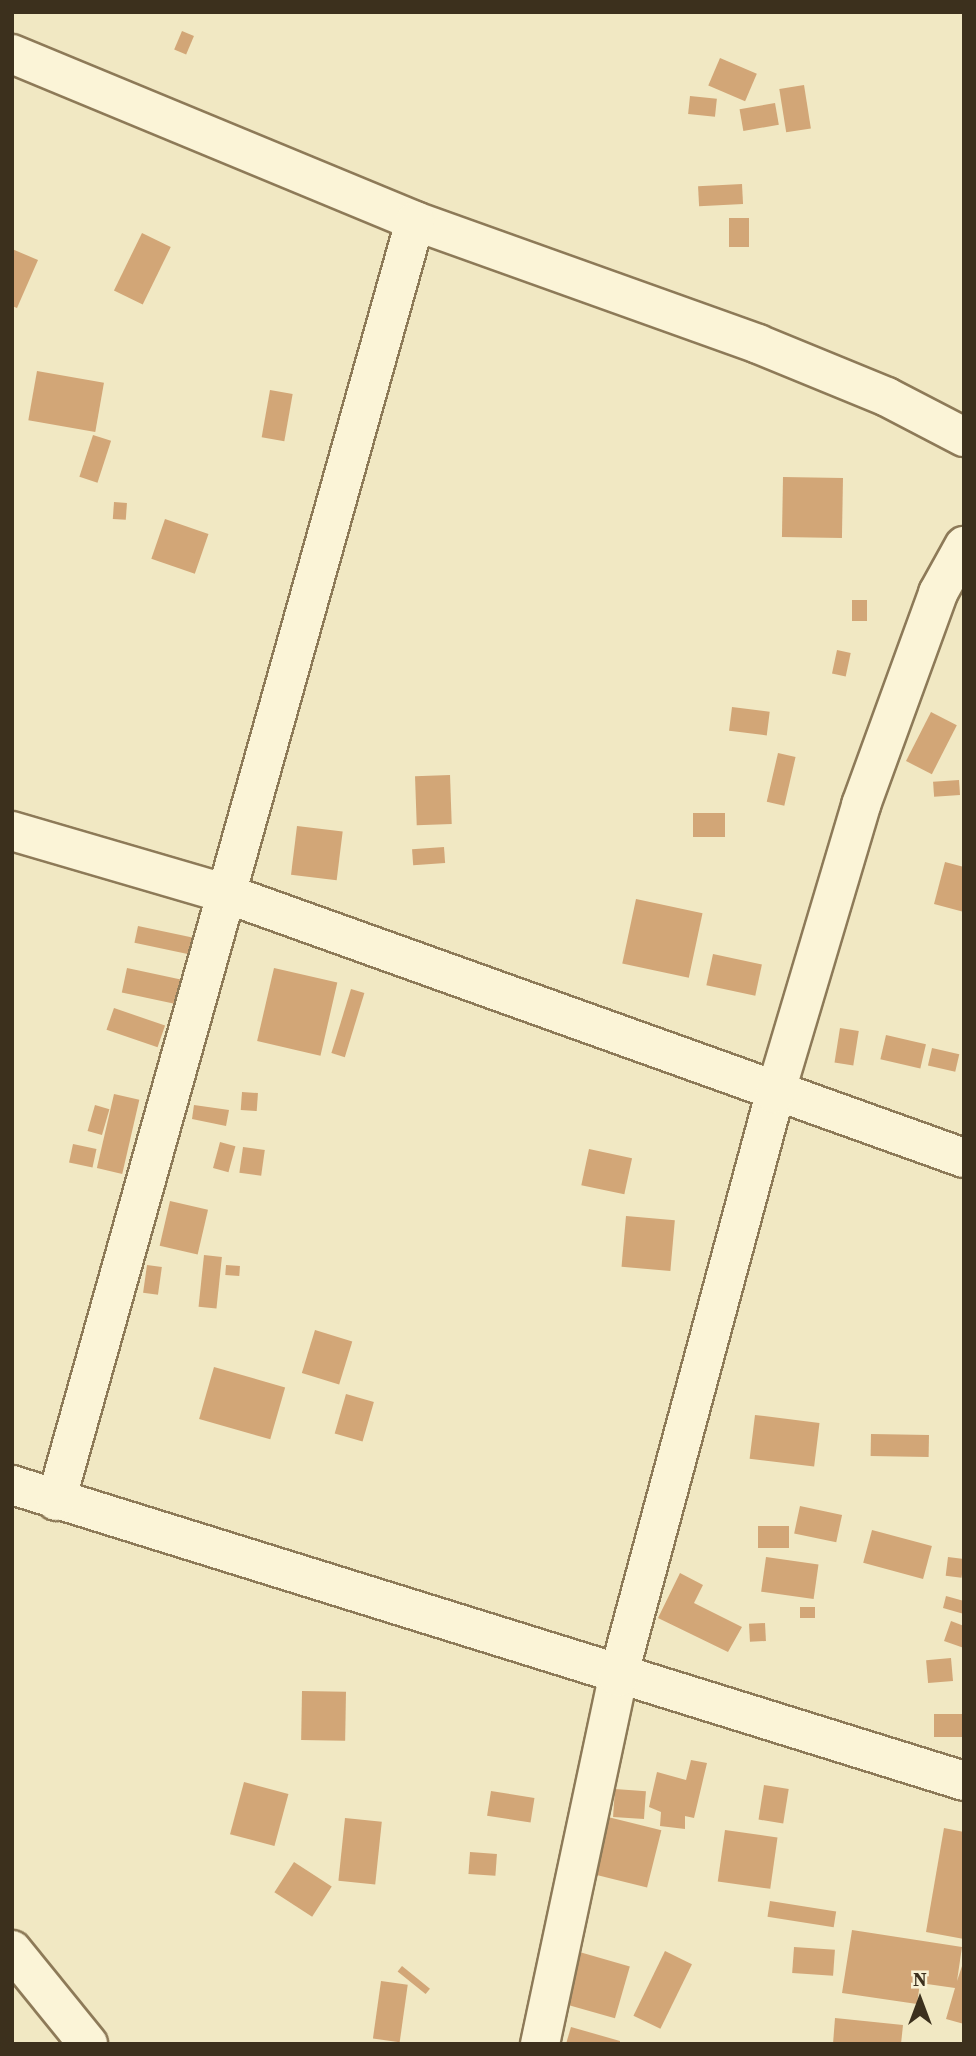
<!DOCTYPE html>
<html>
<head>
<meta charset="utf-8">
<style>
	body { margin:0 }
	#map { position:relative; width:976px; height:2056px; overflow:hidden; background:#f1e8c3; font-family:"Source Serif 4",serif }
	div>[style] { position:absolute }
	.building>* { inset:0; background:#d2a677; transform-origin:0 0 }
	.roads { filter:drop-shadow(2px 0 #8d7a58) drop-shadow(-2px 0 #8d7a58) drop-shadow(0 2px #8d7a58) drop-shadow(0 -2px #8d7a58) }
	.minor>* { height:38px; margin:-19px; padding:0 19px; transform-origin:19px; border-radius:19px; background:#fbf4d7 }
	span { translate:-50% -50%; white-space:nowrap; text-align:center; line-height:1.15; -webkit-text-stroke:7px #f8f1d4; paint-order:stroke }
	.frame { position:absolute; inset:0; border:14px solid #3c301d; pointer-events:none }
	.north { position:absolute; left:885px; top:1965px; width:70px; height:70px; -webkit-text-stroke:5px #f8f1d4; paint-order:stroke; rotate:0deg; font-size:19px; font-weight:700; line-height:28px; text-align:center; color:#3c301d }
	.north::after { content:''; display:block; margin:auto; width:24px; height:32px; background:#3c301d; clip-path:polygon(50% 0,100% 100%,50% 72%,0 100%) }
</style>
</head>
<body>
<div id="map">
	<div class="building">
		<i style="left:182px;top:31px;width:13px;height:20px;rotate:23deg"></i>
		<i style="left:720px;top:58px;width:40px;height:30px;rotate:23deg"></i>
		<i style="left:804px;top:85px;width:44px;height:25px;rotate:81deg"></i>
		<i style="left:690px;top:96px;width:27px;height:18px;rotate:6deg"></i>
		<i style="left:775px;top:103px;width:22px;height:36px;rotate:80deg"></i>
		<i style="left:742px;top:184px;width:20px;height:44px;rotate:87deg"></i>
		<i style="left:729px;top:218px;width:20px;height:29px"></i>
		<i style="left:142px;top:233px;width:32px;height:64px;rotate:26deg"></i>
		<i style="clip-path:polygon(12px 249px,38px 260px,17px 308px,12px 306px)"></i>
		<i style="left:37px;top:371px;width:68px;height:50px;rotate:10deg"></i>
		<i style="left:270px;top:390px;width:23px;height:48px;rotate:10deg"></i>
		<i style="left:93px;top:435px;width:19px;height:44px;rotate:18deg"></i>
		<i style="left:783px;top:477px;width:60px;height:60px;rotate:1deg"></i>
		<i style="left:114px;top:502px;width:13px;height:17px;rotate:4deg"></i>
		<i style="left:165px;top:519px;width:46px;height:42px;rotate:19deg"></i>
		<i style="left:852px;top:600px;width:15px;height:21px"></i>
		<i style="left:837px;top:650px;width:14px;height:24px;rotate:12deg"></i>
		<i style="left:732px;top:707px;width:38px;height:24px;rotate:7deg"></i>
		<i style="left:931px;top:712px;width:29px;height:55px;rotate:27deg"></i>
		<i style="left:778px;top:753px;width:18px;height:50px;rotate:13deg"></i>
		<i style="left:450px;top:775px;width:49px;height:35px;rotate:88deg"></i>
		<i style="left:959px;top:780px;width:15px;height:26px;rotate:86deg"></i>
		<i style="left:693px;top:813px;width:32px;height:24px"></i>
		<i style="left:297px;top:826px;width:46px;height:49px;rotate:7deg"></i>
		<i style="left:444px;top:847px;width:16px;height:32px;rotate:86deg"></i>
		<i style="clip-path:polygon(945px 862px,964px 867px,964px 912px,934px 904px)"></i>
		<i style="left:636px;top:899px;width:68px;height:66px;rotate:12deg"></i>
		<i style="left:138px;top:926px;width:58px;height:17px;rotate:12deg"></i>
		<i style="left:713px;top:954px;width:50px;height:32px;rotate:12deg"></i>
		<i style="left:127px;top:968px;width:55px;height:25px;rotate:12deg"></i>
		<i style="left:274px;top:968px;width:65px;height:75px;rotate:13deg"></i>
		<i style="left:351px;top:989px;width:14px;height:67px;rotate:17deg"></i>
		<i style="left:114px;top:1008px;width:54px;height:23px;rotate:19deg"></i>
		<i style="left:840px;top:1028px;width:19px;height:35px;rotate:9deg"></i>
		<i style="left:886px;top:1035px;width:41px;height:25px;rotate:13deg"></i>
		<i style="left:932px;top:1048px;width:28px;height:18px;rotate:13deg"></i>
		<i style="left:242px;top:1092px;width:16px;height:18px;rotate:4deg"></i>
		<i style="left:114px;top:1094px;width:26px;height:76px;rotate:13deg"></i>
		<i style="left:95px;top:1105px;width:15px;height:27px;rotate:16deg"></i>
		<i style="clip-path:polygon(194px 1105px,229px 1110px,226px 1126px,192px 1119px)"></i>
		<i style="left:220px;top:1142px;width:16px;height:27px;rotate:15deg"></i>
		<i style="left:73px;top:1144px;width:24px;height:19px;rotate:12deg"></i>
		<i style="left:243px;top:1147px;width:22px;height:26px;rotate:8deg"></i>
		<i style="left:589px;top:1149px;width:44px;height:37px;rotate:12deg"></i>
		<i style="left:170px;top:1201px;width:39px;height:46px;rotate:13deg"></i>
		<i style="left:626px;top:1216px;width:49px;height:51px;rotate:5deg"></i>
		<i style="left:204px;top:1255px;width:18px;height:52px;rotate:6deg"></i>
		<i style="left:147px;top:1265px;width:15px;height:28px;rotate:8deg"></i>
		<i style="left:226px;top:1265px;width:14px;height:10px;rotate:4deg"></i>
		<i style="left:315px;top:1330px;width:39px;height:45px;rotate:17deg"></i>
		<i style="left:214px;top:1367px;width:74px;height:54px;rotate:16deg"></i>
		<i style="left:346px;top:1394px;width:29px;height:41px;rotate:16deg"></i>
		<i style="left:755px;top:1415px;width:65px;height:44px;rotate:7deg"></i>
		<i style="left:871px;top:1434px;width:58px;height:22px;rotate:1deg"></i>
		<i style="left:800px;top:1506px;width:43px;height:28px;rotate:12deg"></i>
		<i style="left:758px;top:1526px;width:31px;height:22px"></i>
		<i style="left:872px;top:1530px;width:62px;height:34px;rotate:15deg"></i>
		<i style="left:766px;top:1557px;width:53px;height:35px;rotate:8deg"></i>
		<i style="left:948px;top:1557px;width:16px;height:19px;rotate:7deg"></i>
		<i style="clip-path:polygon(680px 1573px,703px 1585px,694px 1603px,742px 1627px,728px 1652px,658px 1618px)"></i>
		<i style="clip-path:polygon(946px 1596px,964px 1601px,964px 1614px,943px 1608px)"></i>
		<i style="left:800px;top:1607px;width:15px;height:11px"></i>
		<i style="clip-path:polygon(951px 1621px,964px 1626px,964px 1648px,944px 1641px)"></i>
		<i style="left:765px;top:1623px;width:18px;height:16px;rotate:87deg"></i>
		<i style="left:951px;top:1658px;width:23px;height:25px;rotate:85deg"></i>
		<i style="left:302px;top:1691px;width:44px;height:49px;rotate:1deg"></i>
		<i style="left:964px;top:1714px;width:23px;height:30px;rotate:90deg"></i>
		<i style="clip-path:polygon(691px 1760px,707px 1763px,694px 1818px,685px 1816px,685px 1829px,660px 1826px,661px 1812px,649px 1807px,657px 1772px,686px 1780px)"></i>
		<i style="left:244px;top:1782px;width:46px;height:54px;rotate:15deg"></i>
		<i style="left:764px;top:1785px;width:25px;height:35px;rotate:9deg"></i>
		<i style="left:615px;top:1789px;width:31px;height:28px;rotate:4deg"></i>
		<i style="left:491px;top:1791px;width:44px;height:25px;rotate:9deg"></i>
		<i style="left:608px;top:1817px;width:55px;height:59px;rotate:14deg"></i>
		<i style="left:345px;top:1818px;width:37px;height:63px;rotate:6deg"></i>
		<i style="clip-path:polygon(944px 1828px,964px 1832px,964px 1939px,926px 1932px)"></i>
		<i style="left:725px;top:1830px;width:53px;height:52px;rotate:8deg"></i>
		<i style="left:470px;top:1852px;width:27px;height:22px;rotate:4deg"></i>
		<i style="left:294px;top:1862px;width:45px;height:36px;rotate:33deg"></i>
		<i style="left:770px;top:1901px;width:67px;height:16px;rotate:9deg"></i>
		<i style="clip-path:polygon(852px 1930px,962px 1947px,957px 1981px,964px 1960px,964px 2024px,946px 2019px,955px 1988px,920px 1983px,917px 2004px,842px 1993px)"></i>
		<i style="left:794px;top:1947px;width:41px;height:26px;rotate:4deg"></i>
		<i style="left:576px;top:1951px;width:56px;height:54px;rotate:16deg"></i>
		<i style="left:665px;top:1951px;width:30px;height:72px;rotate:26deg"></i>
		<i style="left:402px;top:1966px;width:36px;height:7px;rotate:39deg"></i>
		<i style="left:381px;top:1981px;width:27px;height:58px;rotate:8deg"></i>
		<i style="clip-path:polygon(835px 2018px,903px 2025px,901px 2044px,833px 2044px)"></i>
		<i style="clip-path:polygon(571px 2027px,620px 2041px,620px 2044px,566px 2044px)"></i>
	</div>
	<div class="roads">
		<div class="minor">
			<i style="left:12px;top:54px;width:436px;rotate:22.5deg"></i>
			<i style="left:415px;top:221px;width:364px;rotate:19.7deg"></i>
			<i style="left:758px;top:344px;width:139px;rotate:22.3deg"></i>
			<i style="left:887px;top:397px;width:87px;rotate:27.5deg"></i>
			<i style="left:12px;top:831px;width:224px;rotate:16.3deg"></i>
			<i style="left:227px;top:894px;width:783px;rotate:19.71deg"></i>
			<i style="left:12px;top:1485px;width:997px;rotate:17.27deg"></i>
			<i style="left:56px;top:1501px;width:1329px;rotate:-74.33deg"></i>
			<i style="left:12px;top:1950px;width:121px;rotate:51deg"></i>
			<i style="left:540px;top:2044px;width:375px;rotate:-78deg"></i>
			<i style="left:618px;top:1677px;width:604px;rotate:-74.93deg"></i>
			<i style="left:775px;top:1094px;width:302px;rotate:-73.4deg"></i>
			<i style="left:861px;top:805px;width:226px;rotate:-70deg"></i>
			<i style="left:938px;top:593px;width:54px;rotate:-61deg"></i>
		</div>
	</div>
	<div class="frame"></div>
	<div class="north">N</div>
</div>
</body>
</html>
